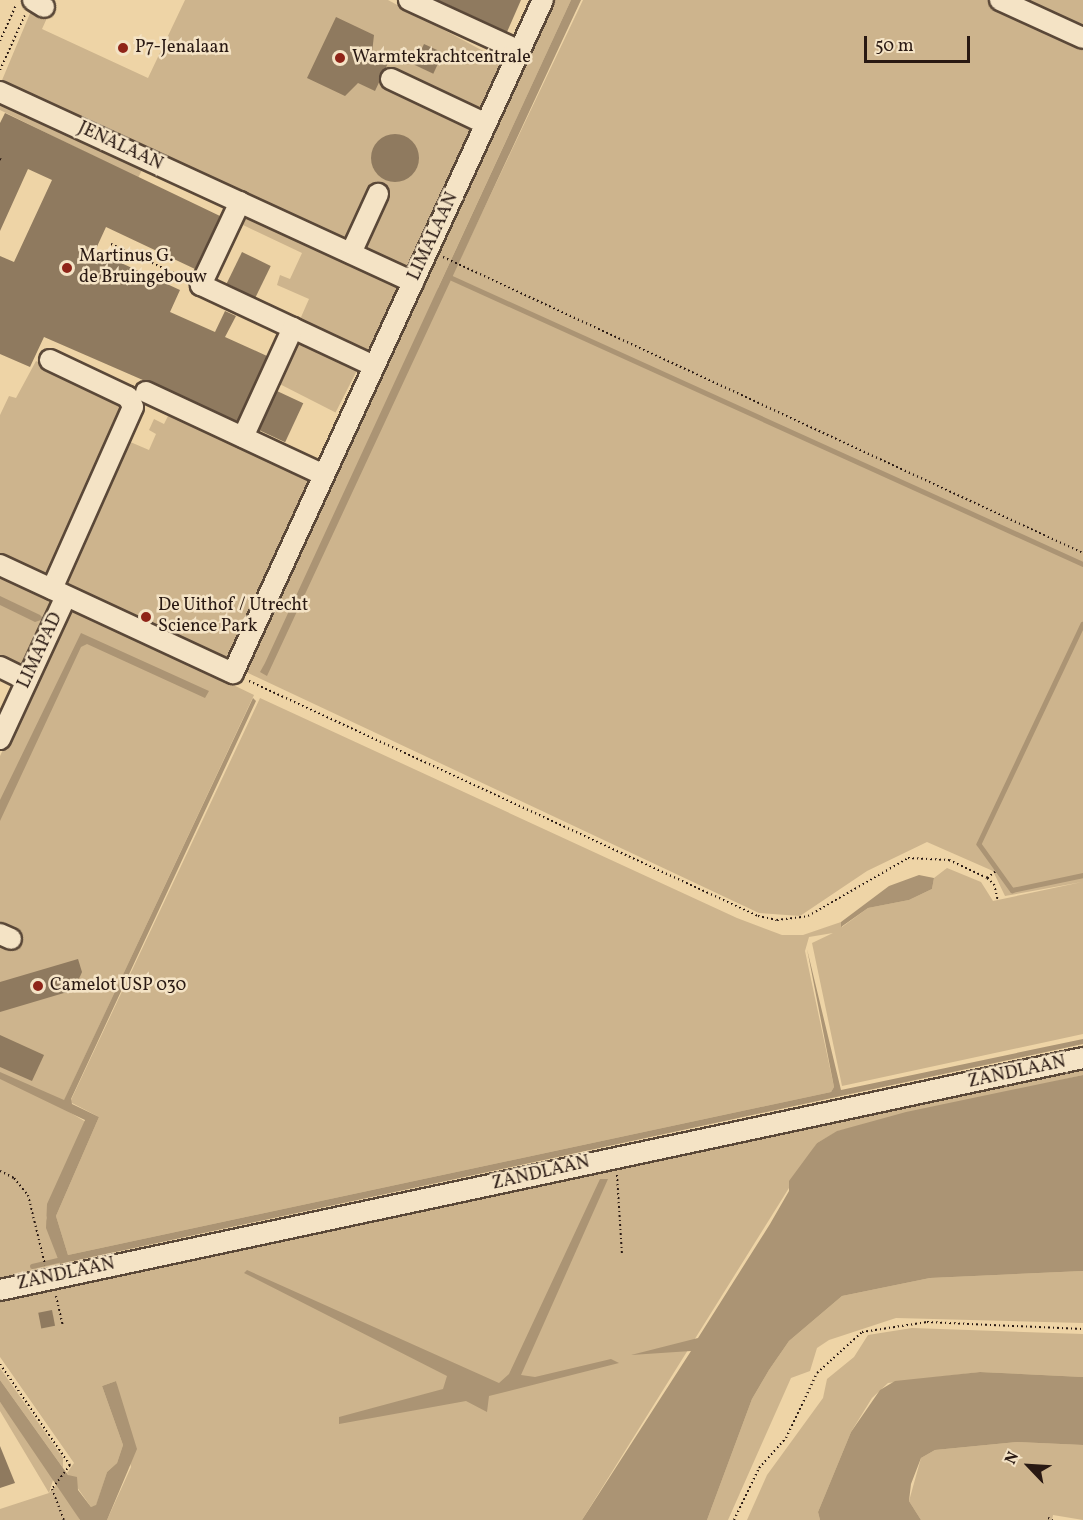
<!DOCTYPE html>
<html>
<head>
<meta charset="utf-8">
<style>
	body { margin:0 }
	#map { position:relative; width:1083px; height:1520px; overflow:hidden; background:#eed4a6; font-family:Vollkorn,serif }
	div>[style] { position:absolute }
	.green>* { inset:0; background:#cdb48d; transform-origin:0 0 }
	.water>* { inset:0; background:#ab9474 }
	.stream>* { height:4.5px; margin:-2.25px; padding:0 2.25px; transform-origin:2.25px; border-radius:2.25px; background:#ab9474 }
	.building>* { inset:0; background:#8f7a5f; transform-origin:0 0 }
	.round { border-radius:50% }
	.path>* { height:2px; margin-top:-1px; transform-origin:0; background:repeating-linear-gradient(90deg,#291913 0 1.5px,transparent 0 4.5px) }
	.roads { filter:drop-shadow(2px 0 #5a4838) drop-shadow(-2px 0 #5a4838) drop-shadow(0 2px #5a4838) drop-shadow(0 -2px #5a4838) }
	.minor>* { height:20px; margin:-10px; padding:0 10px; transform-origin:10px; border-radius:10px; background:#f4e3c5 }
	.dots>* { width:16px; height:16px; translate:-50% -50%; box-sizing:border-box; border:3px solid #f4e3c5; border-radius:50% }
	span { translate:-50% -50%; white-space:nowrap; text-align:center; line-height:1.15; -webkit-text-stroke:5px #f4e3c5; paint-order:stroke }
	.poi-label { font-size:18px; color:#291913 }
	.left { translate:0 -50%; text-align:left }
	.street-label { font-size:18px; color:#291913 }
	.north { position:absolute; left:999px; top:1436px; width:60px; height:60px; -webkit-text-stroke:4px #f4e3c5; paint-order:stroke; rotate:295deg; font-size:16px; font-weight:700; line-height:24px; text-align:center; color:#291913 }
	.north::after { content:''; display:block; margin:auto; width:21px; height:27px; background:#291913; clip-path:polygon(50% 0,100% 100%,50% 72%,0 100%) }
	.scale { position:absolute; left:864px; top:36px; width:106px; height:27px; box-sizing:border-box; border:3px solid #291913; border-top:0; padding-left:8px; font-size:18px; line-height:21px; white-space:nowrap; color:#291913; -webkit-text-stroke:4px #f4e3c5; paint-order:stroke }
</style>
</head>
<body>
<div id="map">
	<div class="green">
		<i style="clip-path:polygon(185px 0,388px 0,502px 61px,410px 270px,403px 271px,0 85px,31px 11px,47px 18px,42px 29px,148px 78px)"></i>
		<i style="clip-path:polygon(550px 0,571px 0,438px 288px,434px 314px,583px 0,1083px 0,1083px 1034px,842px 1086px,812px 943px,833px 933px,809px 937px,805px 951px,834px 1087px,831px 1092px,68px 1255px,56px 1216px,99px 1117px,70px 1102px,260px 698px,737px 918px,782px 935px,803px 935px,841px 922px,842px 927px,868px 908px,909px 900px,932px 889px,934px 878px,947px 868px,981px 882px,993px 901px,1082px 882px,1005px 896px,993px 871px,927px 842px,867px 871px,800px 916px,759px 913px,244px 671px)"></i>
		<i style="clip-path:polygon(0 99px,144px 166px,138px 178px,0 110px)"></i>
		<i style="clip-path:polygon(248px 214px,398px 283px,400px 295px,372px 351px,367px 355px,298px 324px,309px 299px,277px 285px,280px 275px,290px 279px,302px 253px,243px 225px)"></i>
		<i style="left:299px;top:341px;width:65px;height:47px;rotate:27deg"></i>
		<i style="clip-path:polygon(36px 361px,117px 398px,128px 409px,54px 572px,45px 579px,0 558px,0 415px,9px 396px,16px 398px)"></i>
		<i style="clip-path:polygon(169px 414px,302px 475px,308px 483px,308px 491px,231px 658px,221px 661px,65px 588px,62px 580px,128px 441px,149px 450px,156px 434px,149px 430px,154px 419px,164px 424px)"></i>
		<i style="clip-path:polygon(0 573px,53px 604px,22px 667px,0 660px)"></i>
		<i style="clip-path:polygon(78px 610px,254px 695px,61px 1107px,86px 1122px,46px 1218px,64px 1272px,0 1286px,0 756px,66px 615px)"></i>
		<i style="clip-path:polygon(1083px 1068px,1083px 1075px,838px 1131px,817px 1143px,582px 1520px,107px 1520px,131px 1467px,116px 1381px,102px 1386px,123px 1445px,117px 1463px,107px 1472px,96px 1506px,91px 1507px,67px 1473px,74px 1463px,0 1357px,0 1295px)"></i>
		<i style="clip-path:polygon(1083px 1271px,1083px 1323px,896px 1318px,829px 1340px,817px 1348px,810px 1371px,791px 1378px,728px 1520px,707px 1520px,752px 1399px,769px 1370px,789px 1341px,842px 1296px,930px 1278px)"></i>
		<i style="clip-path:polygon(912px 1328px,1083px 1334px,1083px 1377px,980px 1372px,888px 1383px,872px 1398px,851px 1432px,818px 1512px,820px 1520px,747px 1520px,767px 1475px,823px 1398px,827px 1379px,854px 1357px,868px 1335px)"></i>
		<i style="clip-path:polygon(0 1368px,63px 1458px,63px 1468px,0 1380px)"></i>
		<i style="clip-path:polygon(0 1402px,54px 1477px,49px 1493px,58px 1483px,80px 1520px,0 1520px,0 1509px,49px 1493px,0 1411px)"></i>
		<i style="clip-path:polygon(1017px 1442px,1083px 1445px,1083px 1520px,1053px 1515px,1052px 1520px,921px 1520px,909px 1501px,921px 1458px,935px 1450px)"></i>
	</div>
	<div class="water">
		<i style="clip-path:polygon(571px 0,581px 0,267px 676px,260px 672px,265px 663px)"></i>
		<i style="clip-path:polygon(0 596px,40px 615px,44px 619px,35px 622px,0 605px)"></i>
		<i style="clip-path:polygon(81px 633px,209px 691px,205px 698px,87px 644px,81px 647px,0 821px,0 800px)"></i>
		<i style="clip-path:polygon(253px 698px,256px 701px,71px 1099px,72px 1104px,99px 1117px,56px 1216px,68px 1255px,831px 1092px,834px 1087px,807px 949px,841px 1090px,1083px 1039px,1083px 1044px,60px 1264px,46px 1228px,47px 1204px,85px 1120px,0 1079px,0 1072px,64px 1100px)"></i>
		<i style="clip-path:polygon(919px 875px,934px 878px,932px 889px,909px 900px,868px 908px,841px 927px,841px 922px,889px 886px)"></i>
		<i style="clip-path:polygon(1083px 1075px,1083px 1271px,930px 1278px,842px 1296px,789px 1341px,769px 1370px,752px 1399px,707px 1520px,582px 1520px,691px 1351px,631px 1355px,698px 1338px,770px 1224px,789px 1191px,789px 1181px,817px 1143px,837px 1131px,906px 1112px)"></i>
		<i style="clip-path:polygon(600px 1179px,608px 1179px,521px 1375px,535px 1377px,611px 1359px,619px 1363px,489px 1396px,487px 1412px,466px 1401px,339px 1424px,339px 1417px,443px 1389px,447px 1376px,244px 1273px,247px 1270px,499px 1383px,509px 1374px)"></i>
		<i style="clip-path:polygon(980px 1372px,1083px 1377px,1083px 1445px,1017px 1442px,935px 1450px,921px 1458px,911px 1484px,909px 1501px,921px 1520px,820px 1520px,818px 1512px,851px 1432px,880px 1390px,895px 1381px)"></i>
		<i style="clip-path:polygon(0 1380px,68px 1475px,77px 1477px,78px 1490px,91px 1507px,96px 1505px,107px 1472px,117px 1463px,123px 1445px,102px 1386px,116px 1381px,137px 1449px,107px 1520px,80px 1520px,0 1402px)"></i>
	</div>
	<div class="stream">
		<i style="left:452px;top:278px;width:693px;rotate:24.38deg"></i>
		<i style="left:1083px;top:624px;width:243px;rotate:115.3deg"></i>
		<i style="left:979px;top:844px;width:57px;rotate:54.3deg"></i>
		<i style="left:1012px;top:890px;width:73px;rotate:-11.9deg"></i>
		<i style="left:32px;top:1266px;width:26px;rotate:-13deg"></i>
	</div>
	<div class="building">
		<i style="clip-path:polygon(438px 0,521px 0,507px 32px)"></i>
		<i style="clip-path:polygon(336px 17px,374px 35px,372px 53px,389px 61px,375px 91px,358px 83px,345px 96px,307px 78px)"></i>
		<i style="left:424px;top:44px;width:21px;height:23px;rotate:25deg"></i>
		<i style="clip-path:polygon(5px 113px,220px 216px,195px 269px,106px 227px,95px 251px,180px 290px,170px 312px,215px 332px,225px 311px,236px 316px,225px 337px,267px 356px,237px 421px,44px 337px,30px 367px,0 354px,0 256px,14px 262px,52px 180px,28px 169px,0 231px,0 123px)"></i>
		<i class="round" style="left:371px;top:134px;width:48px;height:48px"></i>
		<i style="left:242px;top:252px;width:32px;height:35px;rotate:26deg"></i>
		<i style="left:277px;top:391px;width:29px;height:43px;rotate:25deg"></i>
		<i style="clip-path:polygon(78px 959px,82px 972px,74px 990px,0 1012px,0 982px)"></i>
		<i style="clip-path:polygon(0 1035px,44px 1055px,32px 1081px,0 1067px)"></i>
		<i style="left:52px;top:1310px;width:16px;height:14px;rotate:79deg"></i>
		<i style="clip-path:polygon(0 1446px,15px 1483px,0 1488px)"></i>
	</div>
	<div class="path">
		<i style="left:0;top:41px;width:39px;rotate:-66deg"></i>
		<i style="left:0;top:70px;width:60px;rotate:-65.6deg"></i>
		<i style="left:0;top:159px;width:4px;rotate:27deg"></i>
		<i style="left:111px;top:244px;width:81px;rotate:24.7deg"></i>
		<i style="left:443px;top:257px;width:705px;rotate:24.82deg"></i>
		<i style="left:249px;top:681px;width:561px;rotate:24.78deg"></i>
		<i style="left:758px;top:916px;width:19px;rotate:12deg"></i>
		<i style="left:777px;top:920px;width:31px;rotate:-7deg"></i>
		<i style="left:808px;top:916px;width:116px;rotate:-30.1deg"></i>
		<i style="left:908px;top:858px;width:41px;rotate:2.8deg"></i>
		<i style="left:949px;top:860px;width:42px;rotate:25.3deg"></i>
		<i style="left:987px;top:878px;width:9px;rotate:41deg"></i>
		<i style="left:994px;top:884px;width:17px;rotate:77deg"></i>
		<i style="left:987px;top:878px;width:11px;rotate:-38deg"></i>
		<i style="left:0;top:1171px;width:16px;rotate:27deg"></i>
		<i style="left:14px;top:1178px;width:22px;rotate:51deg"></i>
		<i style="left:28px;top:1195px;width:72px;rotate:76.3deg"></i>
		<i style="left:617px;top:1175px;width:80px;rotate:86.4deg"></i>
		<i style="left:56px;top:1296px;width:31px;rotate:77deg"></i>
		<i style="left:0;top:1364px;width:123px;rotate:55.3deg"></i>
		<i style="left:70px;top:1465px;width:30px;rotate:127deg"></i>
		<i style="left:52px;top:1489px;width:33px;rotate:69deg"></i>
		<i style="left:1048px;top:1518px;width:5px;rotate:22deg"></i>
		<i style="left:734px;top:1520px;width:58px;rotate:-64.3deg"></i>
		<i style="left:759px;top:1468px;width:40px;rotate:-48deg"></i>
		<i style="left:786px;top:1438px;width:72px;rotate:-64.5deg"></i>
		<i style="left:817px;top:1373px;width:61px;rotate:-42.3deg"></i>
		<i style="left:862px;top:1332px;width:66px;rotate:-8.7deg"></i>
		<i style="left:927px;top:1322px;width:156px;rotate:2.6deg"></i>
	</div>
	<div class="roads">
		<div class="minor">
			<i style="left:33px;top:0;width:13px;rotate:32deg"></i>
			<i style="left:409px;top:0;width:122px;rotate:24.7deg"></i>
			<i style="left:1000px;top:0;width:91px;rotate:24.6deg"></i>
			<i style="left:391px;top:79px;width:105px;rotate:25.3deg"></i>
			<i style="left:0;top:92px;width:455px;rotate:24.7deg"></i>
			<i style="left:240px;top:202px;width:92px;rotate:115.2deg"></i>
			<i style="left:201px;top:285px;width:191px;rotate:25.1deg"></i>
			<i style="left:351px;top:253px;width:65px;rotate:-65.4deg"></i>
			<i style="left:50px;top:360px;width:86px;rotate:25.4deg"></i>
			<i style="left:128px;top:397px;width:11px;rotate:63deg"></i>
			<i style="left:133px;top:407px;width:199px;rotate:114deg"></i>
			<i style="left:146px;top:392px;width:196px;rotate:25deg"></i>
			<i style="left:243px;top:437px;width:120px;rotate:-65.4deg"></i>
			<i style="left:0;top:565px;width:257px;rotate:24.9deg"></i>
			<i style="left:233px;top:673px;width:741px;rotate:-65.27deg"></i>
			<i style="left:0;top:667px;width:30px;rotate:26deg"></i>
			<i style="left:0;top:739px;width:157px;rotate:-65.2deg"></i>
			<i style="left:0;top:934px;width:12px;rotate:24deg"></i>
			<i style="left:0;top:1290px;width:1108px;rotate:-12.09deg"></i>
		</div>
	</div>
	<div class="dots">
		<i style="left:123px;top:48px;background:#8f2418"></i>
		<i style="left:340px;top:58px;background:#8f2418"></i>
		<i style="left:67px;top:268px;background:#8f2418"></i>
		<i style="left:146px;top:617px;background:#8f2418"></i>
		<i style="left:38px;top:986px;background:#8f2418"></i>
	</div>
	<div class="poi-label">
		<span class="left" style="left:135px;top:48px">P7-Jenalaan</span>
		<span class="left" style="left:352px;top:58px">Warmtekrachtcentrale</span>
		<span class="left" style="left:79px;top:268px">Martinus G.<br>de Bruingebouw</span>
		<span class="left" style="left:158px;top:617px">De Uithof / Utrecht<br>Science Park</span>
		<span class="left" style="left:50px;top:986px">Camelot USP 030</span>
	</div>
	<div class="street-label">
		<span style="left:120px;top:147px;rotate:25deg">JENALAAN</span>
		<span style="left:434px;top:237px;rotate:-65deg">LIMALAAN</span>
		<span style="left:41px;top:651px;rotate:-65deg">LIMAPAD</span>
		<span style="left:1017px;top:1073px;rotate:-12deg">ZANDLAAN</span>
		<span style="left:541px;top:1174px;rotate:-13deg">ZANDLAAN</span>
		<span style="left:66px;top:1275px;rotate:-12deg">ZANDLAAN</span>
	</div>
	<div class="north">N</div>
	<div class="scale">50 m</div>
</div>
</body>
</html>
